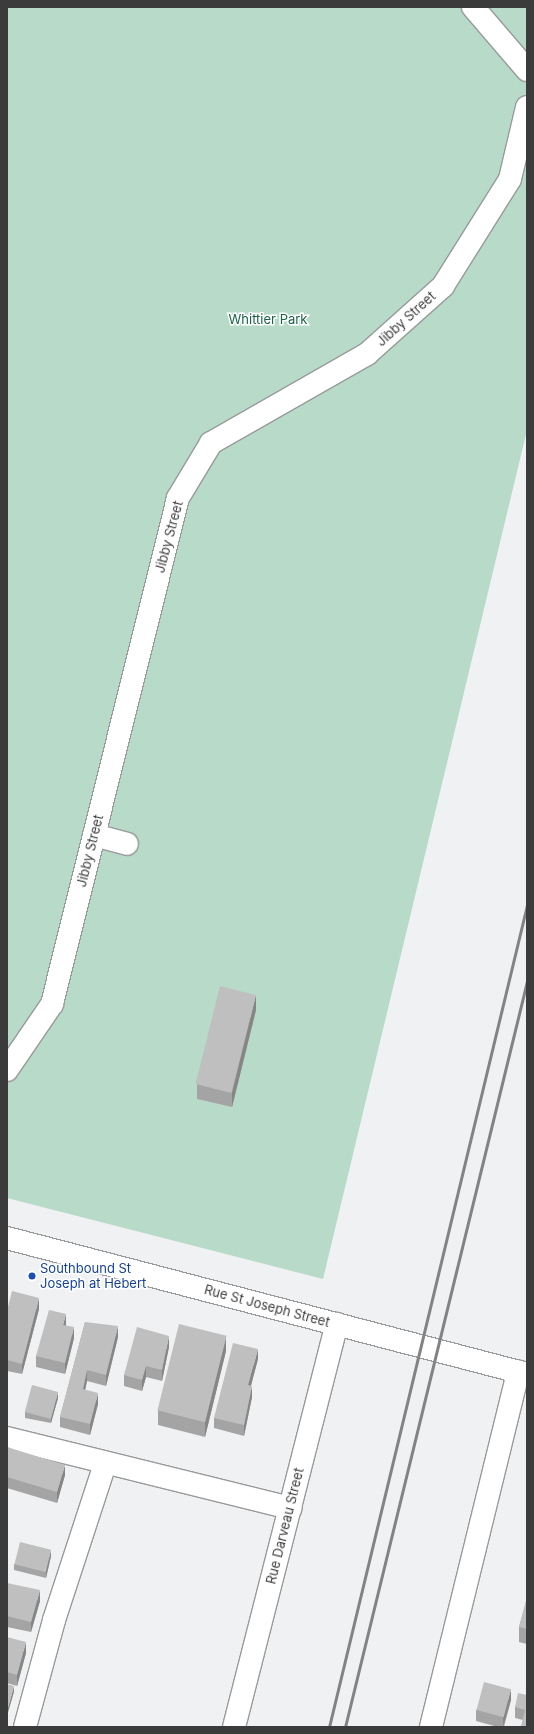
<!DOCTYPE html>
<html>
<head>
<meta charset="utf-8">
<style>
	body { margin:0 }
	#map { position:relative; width:534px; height:1734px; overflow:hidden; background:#eff1f2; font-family:Inter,sans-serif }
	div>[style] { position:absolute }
	.green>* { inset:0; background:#b8dac9 }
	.roads { filter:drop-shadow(1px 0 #989a9b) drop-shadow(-1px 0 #989a9b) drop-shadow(0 1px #989a9b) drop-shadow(0 -1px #989a9b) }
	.minor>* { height:22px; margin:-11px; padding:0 11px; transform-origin:11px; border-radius:11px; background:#fff }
	.rail>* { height:3px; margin:-1.5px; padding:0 1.5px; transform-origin:1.5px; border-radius:1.5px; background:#828384 }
	.wall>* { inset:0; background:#a5a4a5 }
	.shaded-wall>* { inset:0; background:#868686 }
	.building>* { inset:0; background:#c0bfc0; transform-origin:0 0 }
	.dots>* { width:11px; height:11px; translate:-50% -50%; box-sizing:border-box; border:2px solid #fff; border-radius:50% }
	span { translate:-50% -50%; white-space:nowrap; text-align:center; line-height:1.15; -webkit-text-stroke:3px #fff; paint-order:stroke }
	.park-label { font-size:13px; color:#1b6247 }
	.street-label { font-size:13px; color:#3b3b3c }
	.transit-label { font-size:13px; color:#164399 }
	.left { translate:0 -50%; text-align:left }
	.frame { position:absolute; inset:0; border:8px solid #3b3b3c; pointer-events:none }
</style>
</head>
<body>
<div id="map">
	<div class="green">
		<i style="clip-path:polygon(7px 7px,527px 7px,527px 430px,323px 1279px,7px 1198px)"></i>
	</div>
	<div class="roads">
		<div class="minor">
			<i style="left:473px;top:7px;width:83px;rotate:49.4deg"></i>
			<i style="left:94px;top:835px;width:34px;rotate:15deg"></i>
			<i style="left:7px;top:1070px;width:80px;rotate:-55.7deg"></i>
			<i style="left:52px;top:1004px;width:521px;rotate:-76.02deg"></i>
			<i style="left:178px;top:498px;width:64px;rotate:-59deg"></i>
			<i style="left:211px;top:443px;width:180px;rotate:-29.7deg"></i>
			<i style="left:367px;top:354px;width:102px;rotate:-41.8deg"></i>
			<i style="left:443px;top:286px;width:126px;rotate:-57.9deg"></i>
			<i style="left:510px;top:179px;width:74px;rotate:-76.7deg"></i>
			<i style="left:7px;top:1238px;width:537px;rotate:14.66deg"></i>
			<i style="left:7px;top:1438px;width:292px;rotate:13.9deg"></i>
			<i style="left:25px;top:1727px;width:111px;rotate:-74.8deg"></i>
			<i style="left:54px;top:1620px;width:164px;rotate:-71.9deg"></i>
			<i style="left:234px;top:1727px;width:416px;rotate:-75.7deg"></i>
			<i style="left:431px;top:1727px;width:366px;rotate:-76.2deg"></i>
		</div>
	</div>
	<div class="rail">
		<i style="left:329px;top:1727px;width:846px;rotate:-76.46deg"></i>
		<i style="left:345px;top:1727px;width:768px;rotate:-76.29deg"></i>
	</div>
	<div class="wall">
		<i style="clip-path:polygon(256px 1010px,232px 1107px,197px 1099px,197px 1084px)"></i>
		<i style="clip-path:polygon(39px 1309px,22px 1374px,7px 1371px,7px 1311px)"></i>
		<i style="clip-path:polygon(85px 1322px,118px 1337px,106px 1386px,87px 1381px,85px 1390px,98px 1404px,90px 1435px,60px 1427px,60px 1417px)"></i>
		<i style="clip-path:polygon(66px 1325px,74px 1338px,65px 1374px,36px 1367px,36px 1356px)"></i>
		<i style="clip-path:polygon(169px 1347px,162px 1381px,146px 1377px,142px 1391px,124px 1386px,124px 1375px)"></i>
		<i style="clip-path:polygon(226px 1351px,205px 1437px,158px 1425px,158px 1410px)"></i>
		<i style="clip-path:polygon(258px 1359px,251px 1386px,252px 1397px,244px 1436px,214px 1428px,214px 1418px)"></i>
		<i style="clip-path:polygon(58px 1398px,51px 1423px,25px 1418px,25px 1412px)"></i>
		<i style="clip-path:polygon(7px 1447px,65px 1475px,57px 1503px,7px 1488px)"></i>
		<i style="clip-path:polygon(51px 1556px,46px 1578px,14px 1570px,14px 1564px)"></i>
		<i style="clip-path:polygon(7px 1583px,40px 1601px,31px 1632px,7px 1627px)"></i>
		<i style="clip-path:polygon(527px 1598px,527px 1644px,519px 1642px,519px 1627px)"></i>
		<i style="clip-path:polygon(7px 1637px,26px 1653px,17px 1686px,7px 1683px)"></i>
		<i style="clip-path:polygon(527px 1695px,527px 1727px,521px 1727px,523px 1720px,515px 1718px,515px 1707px)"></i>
		<i style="clip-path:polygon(511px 1700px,504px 1727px,498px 1727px,476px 1721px,476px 1710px)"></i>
	</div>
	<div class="shaded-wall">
		<i style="clip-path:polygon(256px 995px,256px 1010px,232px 1107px,232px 1093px)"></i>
		<i style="clip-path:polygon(39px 1298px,39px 1309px,22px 1374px,22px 1364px)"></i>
		<i style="clip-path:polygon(66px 1314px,66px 1324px,63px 1335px,63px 1325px)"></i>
		<i style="clip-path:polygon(118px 1326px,118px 1337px,106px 1386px,106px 1375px)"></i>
		<i style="clip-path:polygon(74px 1327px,74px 1338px,65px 1374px,65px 1363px)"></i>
		<i style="clip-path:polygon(169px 1336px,169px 1347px,162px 1381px,162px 1370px)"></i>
		<i style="clip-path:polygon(226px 1336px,226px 1351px,205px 1437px,205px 1422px)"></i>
		<i style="clip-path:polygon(258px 1349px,258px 1359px,248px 1396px,248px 1385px)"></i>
		<i style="clip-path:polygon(146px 1366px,146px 1377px,142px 1391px,142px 1380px)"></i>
		<i style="clip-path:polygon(87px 1370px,87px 1381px,83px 1400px,83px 1389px)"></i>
		<i style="clip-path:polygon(252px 1386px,252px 1397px,244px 1436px,244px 1425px)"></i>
		<i style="clip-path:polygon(58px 1392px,58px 1398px,51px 1423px,51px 1418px)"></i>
		<i style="clip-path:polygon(98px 1393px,98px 1404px,90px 1435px,90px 1424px)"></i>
		<i style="clip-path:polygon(65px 1465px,65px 1475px,57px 1503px,57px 1492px)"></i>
		<i style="clip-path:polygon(51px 1550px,51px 1556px,46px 1578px,46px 1572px)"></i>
		<i style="clip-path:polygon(40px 1590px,40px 1601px,31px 1632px,31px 1622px)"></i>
		<i style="clip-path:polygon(26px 1642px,26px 1653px,17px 1686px,17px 1675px)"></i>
		<i style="clip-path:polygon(14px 1686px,14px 1692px,7px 1716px,7px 1711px)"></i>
		<i style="clip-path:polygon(511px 1689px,511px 1700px,503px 1727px,503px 1718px)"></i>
	</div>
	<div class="building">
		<i style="left:220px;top:986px;width:37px;height:101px;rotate:14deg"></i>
		<i style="clip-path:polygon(12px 1291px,39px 1298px,22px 1364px,7px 1360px,7px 1311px)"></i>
		<i style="clip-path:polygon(49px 1310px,66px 1314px,63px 1325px,74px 1327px,65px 1363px,36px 1356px)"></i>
		<i style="clip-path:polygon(85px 1322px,118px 1326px,106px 1375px,87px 1370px,83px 1389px,98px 1393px,90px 1424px,60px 1417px)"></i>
		<i style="left:179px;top:1324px;width:49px;height:89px;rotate:14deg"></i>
		<i style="clip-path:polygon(137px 1327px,169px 1336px,162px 1370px,146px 1366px,142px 1380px,124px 1375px)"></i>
		<i style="clip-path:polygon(233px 1343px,258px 1349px,248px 1385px,252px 1386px,244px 1425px,214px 1418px)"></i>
		<i style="left:32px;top:1385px;width:27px;height:28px;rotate:15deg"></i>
		<i style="clip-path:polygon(7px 1447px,65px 1465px,57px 1492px,7px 1477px)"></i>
		<i style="left:20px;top:1542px;width:32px;height:23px;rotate:14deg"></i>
		<i style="clip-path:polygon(7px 1583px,40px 1590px,31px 1622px,7px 1616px)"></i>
		<i style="clip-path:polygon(527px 1598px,527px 1629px,519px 1627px)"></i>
		<i style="clip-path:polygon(7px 1637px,26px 1642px,17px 1675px,7px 1672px)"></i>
		<i style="left:484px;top:1682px;width:28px;height:29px;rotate:15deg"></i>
		<i style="clip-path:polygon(7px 1684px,14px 1686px,7px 1711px)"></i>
		<i style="clip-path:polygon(518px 1693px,527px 1695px,527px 1727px,521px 1726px,525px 1710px,515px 1707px)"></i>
	</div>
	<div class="dots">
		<i style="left:32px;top:1276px;background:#1a4fb4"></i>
	</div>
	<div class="park-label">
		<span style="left:268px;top:319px">Whittier Park</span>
	</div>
	<div class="street-label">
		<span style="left:406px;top:319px;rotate:-42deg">Jibby Street</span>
		<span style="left:169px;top:537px;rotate:-75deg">Jibby Street</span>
		<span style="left:90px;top:851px;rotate:-76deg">Jibby Street</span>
		<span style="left:267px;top:1306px;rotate:15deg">Rue St Joseph Street</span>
		<span style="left:285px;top:1526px;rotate:-76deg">Rue Darveau Street</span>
	</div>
	<div class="transit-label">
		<span class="left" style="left:40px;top:1276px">Southbound St<br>Joseph at Hebert</span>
	</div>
	<div class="frame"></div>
</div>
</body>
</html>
